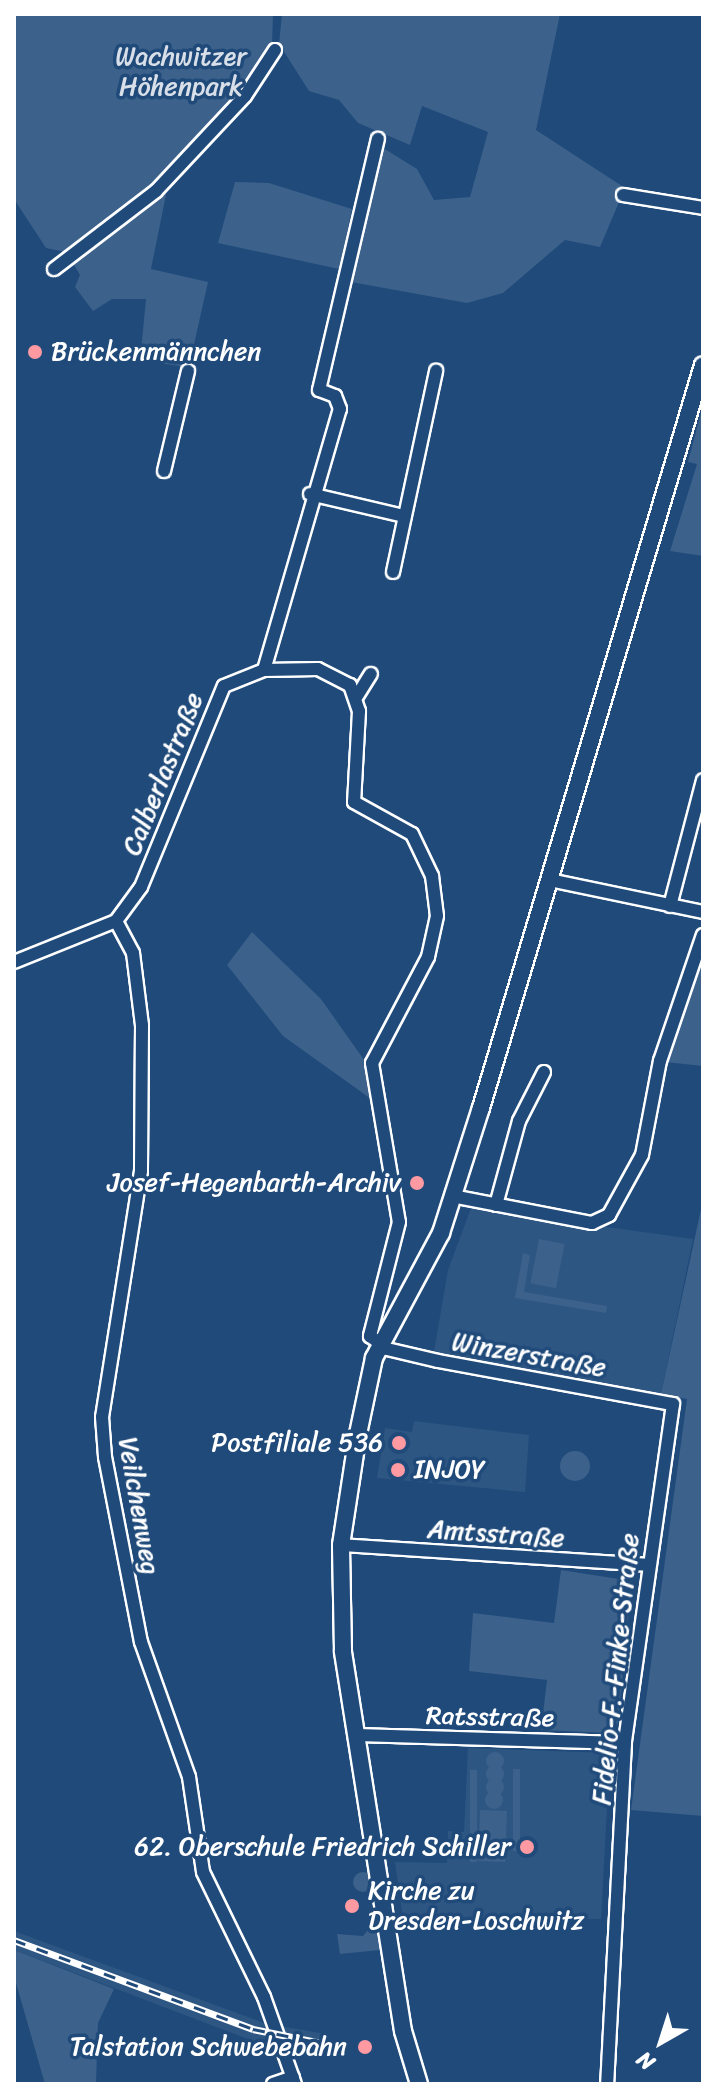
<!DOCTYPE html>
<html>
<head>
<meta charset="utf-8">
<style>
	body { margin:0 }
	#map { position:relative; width:717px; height:2098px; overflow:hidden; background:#1f4a7a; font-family:Sriracha,sans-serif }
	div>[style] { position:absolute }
	.built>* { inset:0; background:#2e5683 }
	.green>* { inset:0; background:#3c618b; transform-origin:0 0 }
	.round { border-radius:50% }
	.roads { filter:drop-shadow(2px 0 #fff) drop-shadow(-2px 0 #fff) drop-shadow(0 2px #fff) drop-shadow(0 -2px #fff) }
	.street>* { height:12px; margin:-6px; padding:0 6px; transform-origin:6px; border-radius:6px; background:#1f4a7a }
	.secondary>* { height:16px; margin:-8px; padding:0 8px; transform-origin:8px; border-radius:8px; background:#1f4a7a }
	.rail>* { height:7px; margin-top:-3.5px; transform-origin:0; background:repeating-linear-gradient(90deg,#1f4a7a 0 12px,#fff 0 24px); box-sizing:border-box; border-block:2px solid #fff }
	.dots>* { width:22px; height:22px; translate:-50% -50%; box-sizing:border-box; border:4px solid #1f4a7a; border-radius:50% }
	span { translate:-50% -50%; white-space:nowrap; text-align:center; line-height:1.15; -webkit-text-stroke:7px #1f4a7a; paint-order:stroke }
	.park-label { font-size:26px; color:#d8dfe8 }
	.poi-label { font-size:26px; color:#fff }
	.left { translate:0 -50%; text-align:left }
	.right { translate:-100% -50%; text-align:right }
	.street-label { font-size:26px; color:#fff }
	.frame { position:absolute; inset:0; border:16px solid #fff; pointer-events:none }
	.north { position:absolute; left:621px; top:2002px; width:80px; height:80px; -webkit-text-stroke:6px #1f4a7a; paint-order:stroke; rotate:219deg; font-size:22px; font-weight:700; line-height:32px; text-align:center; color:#fff }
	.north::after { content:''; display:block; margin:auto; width:28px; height:36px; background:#fff; clip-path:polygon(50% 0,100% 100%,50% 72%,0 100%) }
</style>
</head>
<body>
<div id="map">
	<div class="built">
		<i style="clip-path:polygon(471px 1208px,693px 1239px,661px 1394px,434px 1352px,448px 1270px)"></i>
		<i style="clip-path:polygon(414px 1421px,529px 1435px,525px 1492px,377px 1478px,385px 1428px,412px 1432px)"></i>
		<i style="clip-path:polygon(468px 1748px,610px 1753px,601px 1919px,403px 1918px,395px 1862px,447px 1863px,448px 1831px,464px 1832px)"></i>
		<i style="clip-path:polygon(14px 1931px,264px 2023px,325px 2034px,325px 2055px,261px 2044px,14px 1950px)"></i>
	</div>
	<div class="green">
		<i style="clip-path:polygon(14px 14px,273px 14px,272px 47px,206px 132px,131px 208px,65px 252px,46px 248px,14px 199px)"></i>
		<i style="clip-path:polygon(282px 14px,560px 14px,536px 130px,625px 188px,600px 247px,565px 240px,503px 293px,467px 303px,351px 282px,380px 146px,417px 169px,434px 200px,470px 197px,488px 132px,422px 106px,410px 145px,358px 123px,339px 100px,309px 91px,279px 44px)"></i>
		<i style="clip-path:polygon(235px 182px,269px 183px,352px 209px,339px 269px,218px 243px)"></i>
		<i style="clip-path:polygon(168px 185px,151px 269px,208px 282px,189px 367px,140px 361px,146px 299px,112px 299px,93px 311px,75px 287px,80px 275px,73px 263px)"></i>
		<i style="clip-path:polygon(703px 405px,703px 556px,670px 551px,697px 464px,688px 462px)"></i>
		<i style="clip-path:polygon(252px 932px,321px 999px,367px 1064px,371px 1099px,283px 1036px,227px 965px)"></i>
		<i style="clip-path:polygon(703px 955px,703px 1066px,665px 1062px)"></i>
		<i style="clip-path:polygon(703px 1200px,703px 1816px,631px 1810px,687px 1399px,661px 1394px)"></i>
		<i style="left:539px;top:1239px;width:26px;height:45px;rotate:11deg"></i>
		<i style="clip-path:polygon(523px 1253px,530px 1255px,524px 1292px,607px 1306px,606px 1313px,515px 1298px)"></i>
		<i class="round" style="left:560px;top:1451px;width:30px;height:30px"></i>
		<i style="clip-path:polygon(561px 1570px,632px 1581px,618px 1723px,608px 1733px,541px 1730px,547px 1680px,469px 1671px,473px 1613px,554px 1623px)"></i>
		<i class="round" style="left:486px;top:1752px;width:18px;height:18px"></i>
		<i class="round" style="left:486px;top:1765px;width:18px;height:18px"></i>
		<i style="left:513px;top:1769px;width:7px;height:82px"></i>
		<i style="left:470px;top:1770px;width:7px;height:92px"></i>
		<i class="round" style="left:486px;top:1778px;width:18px;height:18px"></i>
		<i class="round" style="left:485px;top:1791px;width:18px;height:18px"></i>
		<i style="left:480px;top:1810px;width:27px;height:51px;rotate:2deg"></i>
		<i class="round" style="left:353px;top:1872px;width:20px;height:20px"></i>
		<i style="clip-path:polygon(377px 1919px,380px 1950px,340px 1954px,337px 1934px,363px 1936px)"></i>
		<i style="clip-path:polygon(14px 1950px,114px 1989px,98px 2023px,96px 2084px,45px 2084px,14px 1976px)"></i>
	</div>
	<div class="roads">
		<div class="street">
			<i style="left:623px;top:195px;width:81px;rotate:9.2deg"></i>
			<i style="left:54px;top:269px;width:128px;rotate:-37.4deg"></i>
			<i style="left:156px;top:191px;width:130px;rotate:-46.9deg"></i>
			<i style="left:245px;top:96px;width:55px;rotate:-56.9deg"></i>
			<i style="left:164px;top:471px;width:103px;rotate:-76.5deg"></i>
			<i style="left:310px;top:494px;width:97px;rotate:13.2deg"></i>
			<i style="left:393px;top:572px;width:206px;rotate:-77.9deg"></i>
			<i style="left:264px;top:670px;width:272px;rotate:-73.8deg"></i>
			<i style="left:340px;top:409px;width:14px;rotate:-111deg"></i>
			<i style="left:335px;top:396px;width:17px;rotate:-159deg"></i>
			<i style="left:319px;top:390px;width:258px;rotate:-76.8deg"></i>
			<i style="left:357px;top:696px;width:26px;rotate:-58deg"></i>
			<i style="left:550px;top:880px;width:156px;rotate:11.8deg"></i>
			<i style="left:670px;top:906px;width:130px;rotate:-75.3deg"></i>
			<i style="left:116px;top:921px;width:42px;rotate:-53.7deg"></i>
			<i style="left:141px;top:887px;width:217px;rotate:-67.6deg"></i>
			<i style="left:224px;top:686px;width:43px;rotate:-21.8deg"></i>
			<i style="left:264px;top:670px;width:54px;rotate:-1.1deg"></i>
			<i style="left:318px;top:669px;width:36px;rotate:27deg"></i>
			<i style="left:350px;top:685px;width:28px;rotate:71deg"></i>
			<i style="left:359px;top:711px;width:91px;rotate:93.1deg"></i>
			<i style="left:354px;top:802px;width:66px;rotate:28.9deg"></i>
			<i style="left:412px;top:834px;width:47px;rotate:64.5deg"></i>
			<i style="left:432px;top:876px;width:40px;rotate:82.9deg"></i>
			<i style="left:437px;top:916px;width:42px;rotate:102.4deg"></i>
			<i style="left:428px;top:957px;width:120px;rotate:117.8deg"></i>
			<i style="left:372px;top:1063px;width:161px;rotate:80.4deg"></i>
			<i style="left:399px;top:1222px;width:118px;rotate:104.3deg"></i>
			<i style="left:370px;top:1336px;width:21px;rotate:37deg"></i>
			<i style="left:387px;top:1349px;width:52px;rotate:13.2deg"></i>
			<i style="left:438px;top:1361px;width:239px;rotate:10.4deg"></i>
			<i style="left:673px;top:1404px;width:342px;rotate:98.1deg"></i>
			<i style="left:625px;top:1743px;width:341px;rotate:93deg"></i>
			<i style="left:116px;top:921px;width:36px;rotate:62deg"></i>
			<i style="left:133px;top:953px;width:73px;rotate:82.9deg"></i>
			<i style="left:142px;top:1025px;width:146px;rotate:90.4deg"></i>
			<i style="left:141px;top:1171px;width:249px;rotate:99deg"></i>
			<i style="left:102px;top:1417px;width:40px;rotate:85.7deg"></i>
			<i style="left:105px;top:1457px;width:188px;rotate:79deg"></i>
			<i style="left:141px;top:1642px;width:143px;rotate:70.4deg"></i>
			<i style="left:189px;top:1777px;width:96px;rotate:81.6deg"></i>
			<i style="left:203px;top:1872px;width:139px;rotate:64deg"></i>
			<i style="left:264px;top:1997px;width:92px;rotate:70.4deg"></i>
			<i style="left:14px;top:962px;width:110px;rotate:-21.9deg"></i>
			<i style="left:452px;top:1196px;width:143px;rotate:10.9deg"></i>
			<i style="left:592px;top:1223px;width:19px;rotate:-25deg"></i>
			<i style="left:609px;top:1215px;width:68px;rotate:-61.2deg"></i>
			<i style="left:642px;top:1155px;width:96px;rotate:-79.2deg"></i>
			<i style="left:660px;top:1061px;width:133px;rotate:-71.2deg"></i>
			<i style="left:496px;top:1205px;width:87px;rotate:-74.7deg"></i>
			<i style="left:519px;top:1121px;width:55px;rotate:-63deg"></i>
			<i style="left:341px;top:1545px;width:308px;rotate:3.7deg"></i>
			<i style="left:355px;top:1735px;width:270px;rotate:1.7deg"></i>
			<i style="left:273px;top:2084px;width:21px;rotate:-19deg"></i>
		</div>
		<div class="secondary">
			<i style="left:419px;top:2084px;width:55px;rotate:-106.8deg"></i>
			<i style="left:403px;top:2031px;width:385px;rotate:-99deg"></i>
			<i style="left:343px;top:1651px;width:106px;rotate:-91.1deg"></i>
			<i style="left:341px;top:1545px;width:112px;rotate:-81.3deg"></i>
			<i style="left:358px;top:1434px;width:78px;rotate:-78.1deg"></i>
			<i style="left:374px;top:1358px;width:142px;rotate:-61.8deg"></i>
			<i style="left:441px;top:1233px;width:131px;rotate:-72.3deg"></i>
			<i style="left:481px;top:1108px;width:775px;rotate:-73.36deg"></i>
		</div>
	</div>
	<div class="rail">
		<i style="left:14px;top:1940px;width:255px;rotate:20.4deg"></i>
		<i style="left:253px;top:2029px;width:76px;rotate:11.5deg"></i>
	</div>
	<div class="dots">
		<i style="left:35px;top:352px;background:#ff9aa2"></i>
		<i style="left:417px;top:1183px;background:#ff9aa2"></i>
		<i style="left:399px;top:1443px;background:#ff9aa2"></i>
		<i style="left:398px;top:1470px;background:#ff9aa2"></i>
		<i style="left:527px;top:1847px;background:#ff9aa2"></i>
		<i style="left:352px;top:1906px;background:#ff9aa2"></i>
		<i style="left:365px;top:2047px;background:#ff9aa2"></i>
	</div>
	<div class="park-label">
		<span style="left:181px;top:72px">Wachwitzer<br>Höhenpark</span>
	</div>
	<div class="poi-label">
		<span class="left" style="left:51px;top:352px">Brückenmännchen</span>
		<span class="right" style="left:401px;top:1183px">Josef-Hegenbarth-Archiv</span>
		<span class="right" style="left:383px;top:1443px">Postfiliale 536</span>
		<span class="left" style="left:414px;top:1470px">INJOY</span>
		<span class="right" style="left:511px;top:1847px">62. Oberschule Friedrich Schiller</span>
		<span class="left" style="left:368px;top:1906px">Kirche zu<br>Dresden-Loschwitz</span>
		<span class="right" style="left:347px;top:2047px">Talstation Schwebebahn</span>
	</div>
	<div class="street-label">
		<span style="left:163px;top:774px;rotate:-68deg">Calberlastraße</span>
		<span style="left:529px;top:1355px;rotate:10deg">Winzerstraße</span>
		<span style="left:139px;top:1506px;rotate:80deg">Veilchenweg</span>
		<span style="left:496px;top:1534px;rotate:4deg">Amtsstraße</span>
		<span style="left:616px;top:1669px;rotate:-84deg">Fidelio-F.-Finke-Straße</span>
		<span style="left:490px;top:1717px;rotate:1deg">Ratsstraße</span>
	</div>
	<div class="frame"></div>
	<div class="north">N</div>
</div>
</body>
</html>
